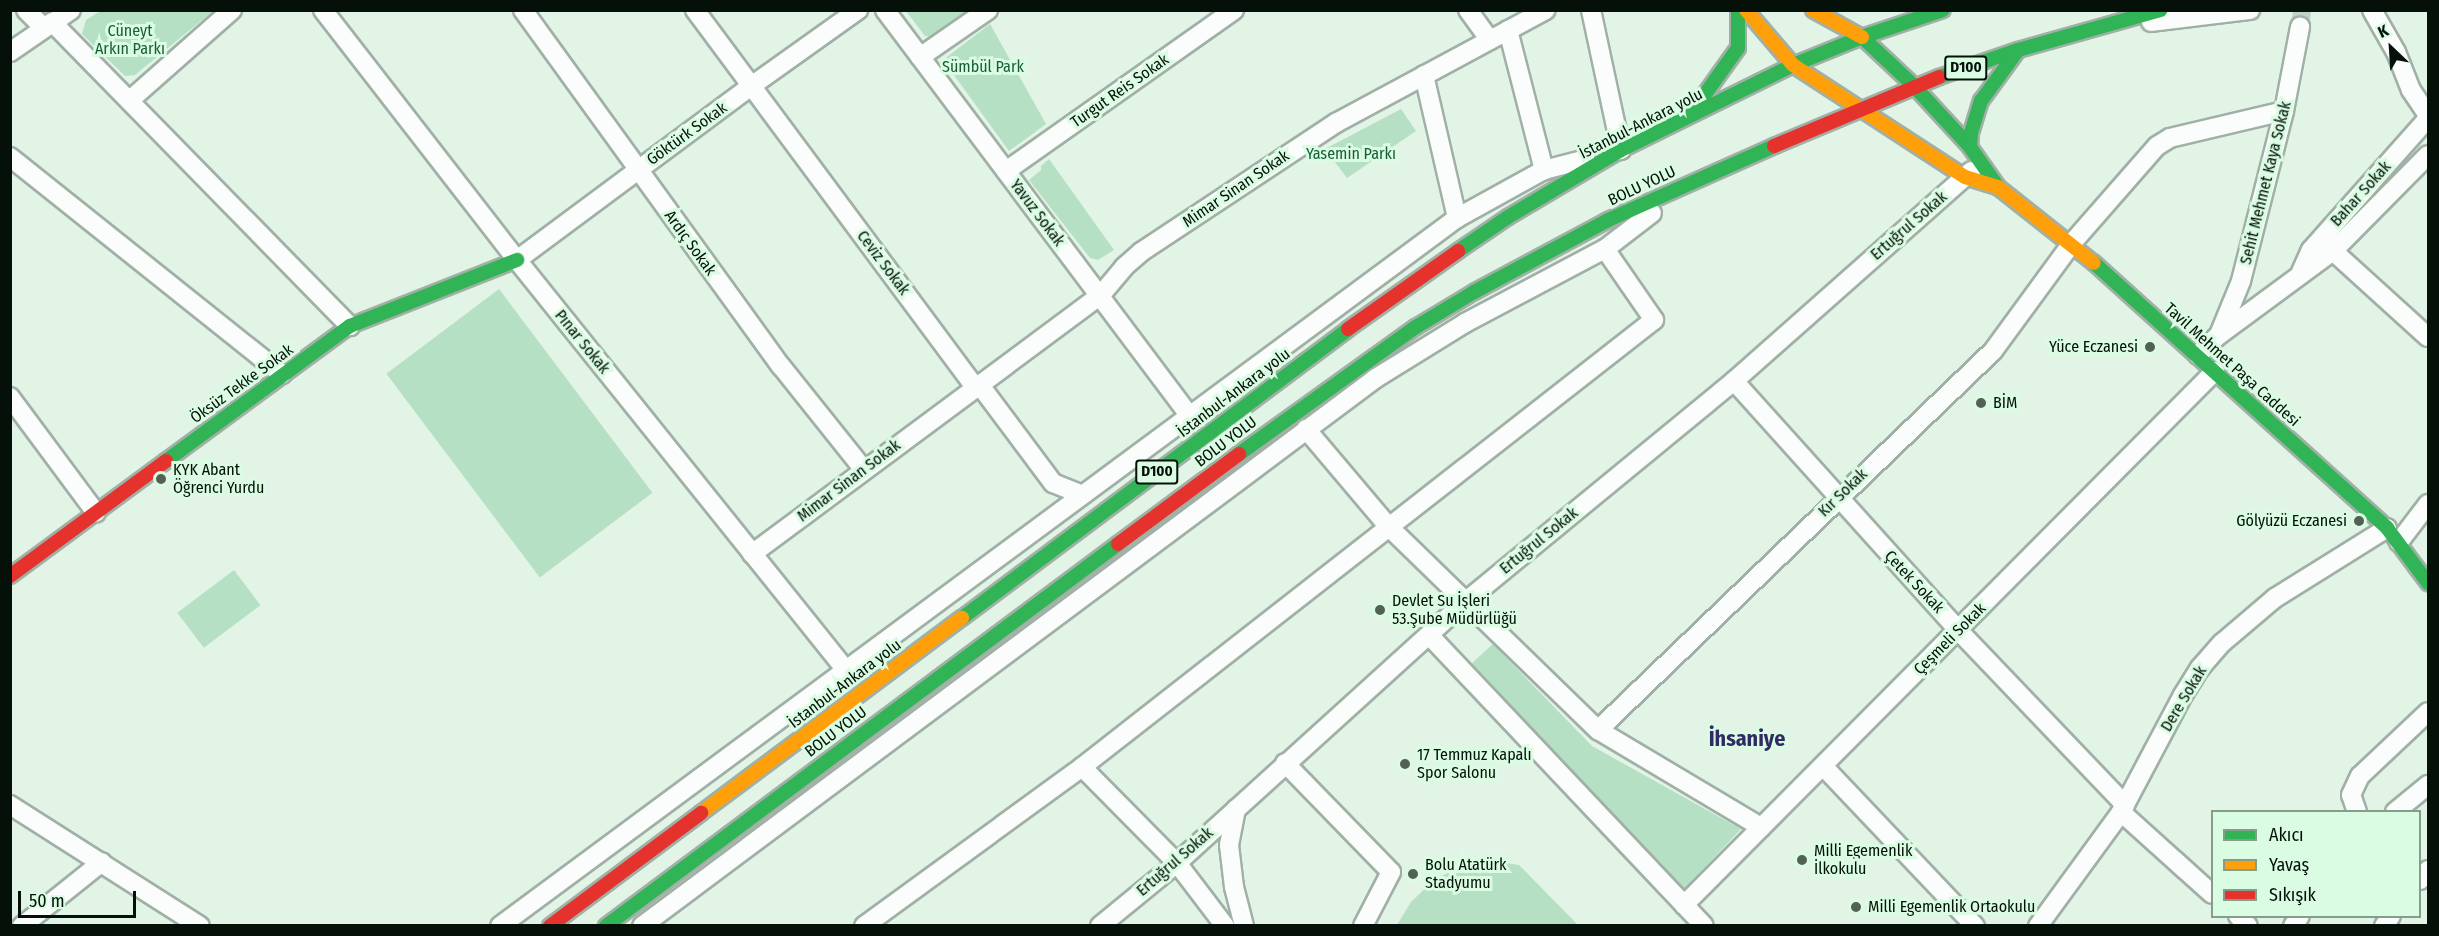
<!DOCTYPE html>
<html>
<head>
<meta charset="utf-8">
<style>
	body { margin:0 }
	#map { position:relative; width:2439px; height:936px; overflow:hidden; background:#e1f4e6; font-family:"Fira Sans Condensed",sans-serif }
	div>[style] { position:absolute }
	.green>* { inset:0; background:#b6e0c3; transform-origin:0 0 }
	.street-tunnel>* { height:18px; margin-top:-9px; transform-origin:0; background:repeating-linear-gradient(90deg,#c0d2c5 0 18px,transparent 0 27px) }
	.roads { filter:drop-shadow(2px 0 #a1b0a6) drop-shadow(-2px 0 #a1b0a6) drop-shadow(0 2px #a1b0a6) drop-shadow(0 -2px #a1b0a6) }
	.street>* { height:18px; margin:-9px; padding:0 9px; transform-origin:9px; border-radius:9px; background:#fafdfb }
	.fast>* { height:14px; margin:-7px; padding:0 7px; transform-origin:7px; border-radius:7px; background:#30b455 }
	.slow>* { height:14px; margin:-7px; padding:0 7px; transform-origin:7px; border-radius:7px; background:#ff9f0a }
	.jam>* { height:14px; margin:-7px; padding:0 7px; transform-origin:7px; border-radius:7px; background:#e5322d }
	.dots>* { width:16px; height:16px; translate:-50% -50%; box-sizing:border-box; border:3px solid #d9fce3; border-radius:50% }
	span { translate:-50% -50%; white-space:nowrap; text-align:center; line-height:1.15; -webkit-text-stroke:6px #d9fce3; paint-order:stroke }
	.shield-label span { padding:2px 4px; background:#d9fce3; border:2px solid; border-radius:4px; -webkit-text-stroke-width:0 }
	.shield-label { font-size:15px; color:#051008; font-weight:700 }
	.park-label { font-size:16px; color:#195d36 }
	.street-label { font-size:16px; color:#051008 }
	.poi-label { font-size:16px; color:#051008 }
	.right { translate:-100% -50%; text-align:right }
	.left { translate:0 -50%; text-align:left }
	.district-label { font-size:22px; color:#322a65; font-weight:700 }
	.frame { position:absolute; inset:0; border:12px solid #051008; pointer-events:none }
	.legend { position:absolute; left:2211px; top:810px; width:210px; height:108px; box-sizing:border-box; background:#d9fce3; border:2px solid #849e8b; margin:0; padding:8px 10px; list-style:none; font-size:18px; color:#051008 }
	.legend li { display:flex; align-items:center; gap:12px; height:30px }
	.legend b { width:30px; border:2px solid #849e8b }
	.north { position:absolute; left:2361px; top:18px; width:60px; height:60px; -webkit-text-stroke:4px #d9fce3; paint-order:stroke; rotate:335deg; font-size:16px; font-weight:700; line-height:24px; text-align:center; color:#051008 }
	.north::after { content:''; display:block; margin:auto; width:21px; height:27px; background:#051008; clip-path:polygon(50% 0,100% 100%,50% 72%,0 100%) }
	.scale { position:absolute; left:18px; top:891px; width:118px; height:27px; box-sizing:border-box; border:3px solid #051008; border-top:0; padding-left:8px; font-size:18px; line-height:21px; white-space:nowrap; color:#051008; -webkit-text-stroke:4px #d9fce3; paint-order:stroke }
</style>
</head>
<body>
<div id="map">
	<div class="green">
		<i style="clip-path:polygon(102px 10px,213px 10px,213px 11px,135px 75px,125px 76px,82px 34px,86px 20px)"></i>
		<i style="clip-path:polygon(906px 11px,969px 11px,932px 37px,925px 36px)"></i>
		<i style="clip-path:polygon(990px 24px,1046px 124px,1009px 151px,943px 60px)"></i>
		<i style="clip-path:polygon(1401px 109px,1416px 131px,1347px 178px,1325px 149px)"></i>
		<i style="clip-path:polygon(1049px 159px,1114px 250px,1098px 260px,1090px 258px,1029px 180px,1041px 170px,1041px 166px)"></i>
		<i style="left:499px;top:289px;width:255px;height:141px;rotate:53deg"></i>
		<i style="left:234px;top:570px;width:44px;height:71px;rotate:53deg"></i>
		<i style="clip-path:polygon(1493px 644px,1592px 746px,1741px 829px,1682px 891px,1472px 663px)"></i>
		<i style="clip-path:polygon(1494px 861px,1519px 865px,1578px 925px,1397px 925px,1411px 902px,1435px 879px,1465px 865px)"></i>
	</div>
	<div class="street-tunnel">
		<i style="left:2300px;top:27px;width:17px;rotate:-83deg"></i>
	</div>
	<div class="roads">
		<div class="street">
			<i style="left:26px;top:10px;width:25px;rotate:45deg"></i>
			<i style="left:323px;top:10px;width:316px;rotate:52.2deg"></i>
			<i style="left:517px;top:260px;width:526px;rotate:51.26deg"></i>
			<i style="left:523px;top:10px;width:440px;rotate:54.1deg"></i>
			<i style="left:781px;top:366px;width:133px;rotate:51.4deg"></i>
			<i style="left:695px;top:10px;width:470px;rotate:53.4deg"></i>
			<i style="left:885px;top:10px;width:506px;rotate:53.11deg"></i>
			<i style="left:1468px;top:10px;width:37px;rotate:54deg"></i>
			<i style="left:1591px;top:10px;width:143px;rotate:77.9deg"></i>
			<i style="left:1621px;top:150px;width:5px;rotate:169deg"></i>
			<i style="left:2372px;top:10px;width:48px;rotate:60.3deg"></i>
			<i style="left:2396px;top:52px;width:41px;rotate:68.5deg"></i>
			<i style="left:2411px;top:90px;width:30px;rotate:56deg"></i>
			<i style="left:52px;top:22px;width:426px;rotate:45.6deg"></i>
			<i style="left:2151px;top:22px;width:100px;rotate:-6.9deg"></i>
			<i style="left:1508px;top:30px;width:145px;rotate:75.6deg"></i>
			<i style="left:10px;top:52px;width:74px;rotate:-34.5deg"></i>
			<i style="left:920px;top:57px;width:83px;rotate:-34.7deg"></i>
			<i style="left:1424px;top:75px;width:147px;rotate:77deg"></i>
			<i style="left:130px;top:100px;width:136px;rotate:-41.4deg"></i>
			<i style="left:10px;top:157px;width:348px;rotate:38.6deg"></i>
			<i style="left:1006px;top:171px;width:279px;rotate:-35.2deg"></i>
			<i style="left:2333px;top:251px;width:128px;rotate:42.2deg"></i>
			<i style="left:517px;top:260px;width:290px;rotate:-36.6deg"></i>
			<i style="left:750px;top:87px;width:133px;rotate:-35.5deg"></i>
			<i style="left:2301px;top:272px;width:24px;rotate:-66deg"></i>
			<i style="left:2311px;top:250px;width:176px;rotate:-48.4deg"></i>
			<i style="left:2219px;top:335px;width:58px;rotate:-67.8deg"></i>
			<i style="left:2241px;top:281px;width:175px;rotate:-75.8deg"></i>
			<i style="left:2284px;top:111px;width:86px;rotate:-79.2deg"></i>
			<i style="left:2198px;top:355px;width:29px;rotate:-44deg"></i>
			<i style="left:2219px;top:335px;width:142px;rotate:-36.4deg"></i>
			<i style="left:2333px;top:251px;width:135px;rotate:-45.3deg"></i>
			<i style="left:1734px;top:381px;width:335px;rotate:48deg"></i>
			<i style="left:1958px;top:630px;width:242px;rotate:46.3deg"></i>
			<i style="left:979px;top:384px;width:124px;rotate:53.2deg"></i>
			<i style="left:1053px;top:483px;width:31px;rotate:22deg"></i>
			<i style="left:10px;top:397px;width:144px;rotate:53.4deg"></i>
			<i style="left:1306px;top:429px;width:127px;rotate:49.8deg"></i>
			<i style="left:1388px;top:526px;width:293px;rotate:44.2deg"></i>
			<i style="left:1598px;top:730px;width:190px;rotate:30.8deg"></i>
			<i style="left:2399px;top:542px;width:48px;rotate:-52.7deg"></i>
			<i style="left:752px;top:554px;width:433px;rotate:-36.6deg"></i>
			<i style="left:1100px;top:296px;width:38px;rotate:-50deg"></i>
			<i style="left:1124px;top:267px;width:23px;rotate:-41deg"></i>
			<i style="left:1141px;top:252px;width:234px;rotate:-33.5deg"></i>
			<i style="left:1336px;top:123px;width:238px;rotate:-28.3deg"></i>
			<i style="left:1429px;top:635px;width:400px;rotate:46.6deg"></i>
			<i style="left:1598px;top:730px;width:547px;rotate:-43.82deg"></i>
			<i style="left:1993px;top:351px;width:134px;rotate:-53.8deg"></i>
			<i style="left:2072px;top:243px;width:129px;rotate:-48.8deg"></i>
			<i style="left:2157px;top:146px;width:15px;rotate:-32deg"></i>
			<i style="left:2170px;top:138px;width:117px;rotate:-13.3deg"></i>
			<i style="left:1285px;top:763px;width:152px;rotate:45.8deg"></i>
			<i style="left:1391px;top:872px;width:61px;rotate:117.4deg"></i>
			<i style="left:1823px;top:766px;width:221px;rotate:46.5deg"></i>
			<i style="left:1082px;top:767px;width:135px;rotate:45.3deg"></i>
			<i style="left:1177px;top:863px;width:79px;rotate:52.7deg"></i>
			<i style="left:10px;top:805px;width:225px;rotate:32.5deg"></i>
			<i style="left:1236px;top:809px;width:37px;rotate:101deg"></i>
			<i style="left:1229px;top:845px;width:42px;rotate:83.2deg"></i>
			<i style="left:1234px;top:887px;width:40px;rotate:75.6deg"></i>
			<i style="left:2121px;top:812px;width:122px;rotate:42deg"></i>
			<i style="left:2357px;top:812px;width:18px;rotate:-109deg"></i>
			<i style="left:2351px;top:795px;width:21px;rotate:-65deg"></i>
			<i style="left:2360px;top:776px;width:93px;rotate:-43.3deg"></i>
			<i style="left:2395px;top:812px;width:43px;rotate:-39.3deg"></i>
			<i style="left:2420px;top:880px;width:13px;rotate:-51deg"></i>
			<i style="left:1684px;top:905px;width:753px;rotate:-45.16deg"></i>
			<i style="left:2238px;top:916px;width:14px;rotate:45deg"></i>
			<i style="left:22px;top:926px;width:102px;rotate:-38.7deg"></i>
			<i style="left:500px;top:926px;width:1190px;rotate:-36.49deg"></i>
			<i style="left:1457px;top:218px;width:99px;rotate:-28.9deg"></i>
			<i style="left:1544px;top:170px;width:43px;rotate:-14.7deg"></i>
			<i style="left:642px;top:926px;width:916px;rotate:-36.74deg"></i>
			<i style="left:1376px;top:378px;width:105px;rotate:-31.7deg"></i>
			<i style="left:1465px;top:323px;width:158px;rotate:-27.9deg"></i>
			<i style="left:1605px;top:249px;width:59px;rotate:-37.5deg"></i>
			<i style="left:864px;top:926px;width:270px;rotate:-36.1deg"></i>
			<i style="left:1082px;top:767px;width:726px;rotate:-38.01deg"></i>
			<i style="left:1654px;top:320px;width:86px;rotate:-124.6deg"></i>
			<i style="left:1100px;top:926px;width:99px;rotate:-39.3deg"></i>
			<i style="left:1177px;top:863px;width:389px;rotate:-42.2deg"></i>
			<i style="left:1465px;top:602px;width:348px;rotate:-39.4deg"></i>
			<i style="left:1734px;top:381px;width:317px;rotate:-41.5deg"></i>
			<i style="left:2038px;top:926px;width:141px;rotate:-53.9deg"></i>
			<i style="left:2121px;top:812px;width:132px;rotate:-62.1deg"></i>
			<i style="left:2183px;top:695px;width:32px;rotate:-58deg"></i>
			<i style="left:2200px;top:668px;width:33px;rotate:-49deg"></i>
			<i style="left:2222px;top:643px;width:70px;rotate:-40.3deg"></i>
			<i style="left:2275px;top:598px;width:132px;rotate:-32deg"></i>
			<i style="left:2293px;top:926px;width:12px;rotate:-55deg"></i>
			<i style="left:2384px;top:926px;width:12px;rotate:-55deg"></i>
		</div>
		<div class="fast">
			<i style="left:1862px;top:37px;width:71px;rotate:43.3deg"></i>
			<i style="left:1914px;top:86px;width:83px;rotate:47.4deg"></i>
			<i style="left:1970px;top:147px;width:49px;rotate:55deg"></i>
			<i style="left:1939px;top:77px;width:83px;rotate:-18.9deg"></i>
			<i style="left:2018px;top:50px;width:148px;rotate:-15.7deg"></i>
			<i style="left:1693px;top:111px;width:77px;rotate:-54.5deg"></i>
			<i style="left:1738px;top:48px;width:38px;rotate:-90deg"></i>
			<i style="left:1970px;top:147px;width:14px;rotate:-86deg"></i>
			<i style="left:1971px;top:133px;width:34px;rotate:-73deg"></i>
			<i style="left:1981px;top:101px;width:63px;rotate:-54deg"></i>
			<i style="left:1458px;top:251px;width:60px;rotate:-34.2deg"></i>
			<i style="left:1508px;top:217px;width:131px;rotate:-30.7deg"></i>
			<i style="left:1621px;top:150px;width:192px;rotate:-26.3deg"></i>
			<i style="left:1793px;top:65px;width:74px;rotate:-22.1deg"></i>
			<i style="left:1862px;top:37px;width:85px;rotate:-18.4deg"></i>
			<i style="left:2094px;top:263px;width:395px;rotate:42.1deg"></i>
			<i style="left:2387px;top:528px;width:69px;rotate:53.3deg"></i>
			<i style="left:1239px;top:454px;width:218px;rotate:-35.7deg"></i>
			<i style="left:1416px;top:327px;width:68px;rotate:-31.1deg"></i>
			<i style="left:1474px;top:292px;width:152px;rotate:-28.2deg"></i>
			<i style="left:1608px;top:220px;width:182px;rotate:-24deg"></i>
			<i style="left:166px;top:461px;width:228px;rotate:-36.3deg"></i>
			<i style="left:350px;top:326px;width:180px;rotate:-21.6deg"></i>
			<i style="left:962px;top:618px;width:482px;rotate:-36.8deg"></i>
			<i style="left:606px;top:926px;width:639px;rotate:-36.73deg"></i>
		</div>
		<div class="slow">
			<i style="left:1746px;top:10px;width:72px;rotate:49.5deg"></i>
			<i style="left:1813px;top:10px;width:56px;rotate:28.9deg"></i>
			<i style="left:1793px;top:65px;width:205px;rotate:33.1deg"></i>
			<i style="left:1965px;top:177px;width:34px;rotate:17deg"></i>
			<i style="left:1998px;top:187px;width:122px;rotate:38.4deg"></i>
			<i style="left:701px;top:813px;width:326px;rotate:-36.8deg"></i>
		</div>
		<div class="jam">
			<i style="left:1774px;top:146px;width:179px;rotate:-22.7deg"></i>
			<i style="left:1348px;top:329px;width:135px;rotate:-35.3deg"></i>
			<i style="left:1118px;top:544px;width:151px;rotate:-36.6deg"></i>
			<i style="left:10px;top:576px;width:194px;rotate:-36.4deg"></i>
			<i style="left:550px;top:926px;width:189px;rotate:-36.8deg"></i>
		</div>
	</div>
	<div class="dots">
		<i style="left:2150px;top:347px;background:#526056"></i>
		<i style="left:1981px;top:403px;background:#526056"></i>
		<i style="left:161px;top:479px;background:#526056"></i>
		<i style="left:2359px;top:521px;background:#526056"></i>
		<i style="left:1380px;top:610px;background:#526056"></i>
		<i style="left:1405px;top:764px;background:#526056"></i>
		<i style="left:1802px;top:860px;background:#526056"></i>
		<i style="left:1413px;top:874px;background:#526056"></i>
		<i style="left:1856px;top:907px;background:#526056"></i>
	</div>
	<div class="shield-label">
		<span style="left:1966px;top:68px">D100</span>
		<span style="left:1157px;top:472px">D100</span>
	</div>
	<div class="park-label">
		<span style="left:130px;top:40px">Cüneyt<br>Arkın Parkı</span>
		<span style="left:983px;top:67px">Sümbül Park</span>
		<span style="left:1351px;top:154px">Yasemin Parkı</span>
	</div>
	<div class="street-label">
		<span style="left:1120px;top:91px;rotate:-35deg">Turgut Reis Sokak</span>
		<span style="left:1641px;top:124px;rotate:-27deg">İstanbul-Ankara yolu</span>
		<span style="left:687px;top:134px;rotate:-36deg">Göktürk Sokak</span>
		<span style="left:2266px;top:183px;rotate:-76deg">Sehit Mehmet Kaya Sokak</span>
		<span style="left:1642px;top:186px;rotate:-25deg">BOLU YOLU</span>
		<span style="left:1236px;top:189px;rotate:-34deg">Mimar Sinan Sokak</span>
		<span style="left:2361px;top:194px;rotate:-48deg">Bahar Sokak</span>
		<span style="left:1037px;top:213px;rotate:53deg">Yavuz Sokak</span>
		<span style="left:1909px;top:226px;rotate:-41deg">Ertuğrul Sokak</span>
		<span style="left:690px;top:243px;rotate:54deg">Ardıç Sokak</span>
		<span style="left:883px;top:263px;rotate:53deg">Ceviz Sokak</span>
		<span style="left:582px;top:342px;rotate:51deg">Pınar Sokak</span>
		<span style="left:2232px;top:365px;rotate:42deg">Tavil Mehmet Paşa Caddesi</span>
		<span style="left:242px;top:384px;rotate:-36deg">Öksüz Tekke Sokak</span>
		<span style="left:1234px;top:393px;rotate:-37deg">İstanbul-Ankara yolu</span>
		<span style="left:1226px;top:442px;rotate:-37deg">BOLU YOLU</span>
		<span style="left:849px;top:481px;rotate:-37deg">Mimar Sinan Sokak</span>
		<span style="left:1843px;top:493px;rotate:-44deg">Kır Sokak</span>
		<span style="left:1539px;top:541px;rotate:-39deg">Ertuğrul Sokak</span>
		<span style="left:1914px;top:582px;rotate:47deg">Çetek Sokak</span>
		<span style="left:1950px;top:639px;rotate:-45deg">Çeşmeli Sokak</span>
		<span style="left:845px;top:684px;rotate:-37deg">İstanbul-Ankara yolu</span>
		<span style="left:2184px;top:699px;rotate:-59deg">Dere Sokak</span>
		<span style="left:836px;top:732px;rotate:-37deg">BOLU YOLU</span>
		<span style="left:1175px;top:862px;rotate:-41deg">Ertuğrul Sokak</span>
	</div>
	<div class="poi-label">
		<span class="right" style="left:2138px;top:347px">Yüce Eczanesi</span>
		<span class="left" style="left:1993px;top:403px">BİM</span>
		<span class="left" style="left:173px;top:479px">KYK Abant<br>Öğrenci Yurdu</span>
		<span class="right" style="left:2347px;top:521px">Gölyüzü Eczanesi</span>
		<span class="left" style="left:1392px;top:610px">Devlet Su İşleri<br>53.Şube Müdürlüğü</span>
		<span class="left" style="left:1417px;top:764px">17 Temmuz Kapalı<br>Spor Salonu</span>
		<span class="left" style="left:1814px;top:860px">Milli Egemenlik<br>İlkokulu</span>
		<span class="left" style="left:1425px;top:874px">Bolu Atatürk<br>Stadyumu</span>
		<span class="left" style="left:1868px;top:907px">Milli Egemenlik Ortaokulu</span>
	</div>
	<div class="district-label">
		<span style="left:1747px;top:739px">İhsaniye</span>
	</div>
	<div class="frame"></div>
	<ul class="legend">
	<li><b style="height:8px;background:#30b455"></b>Akıcı</li>
	<li><b style="height:8px;background:#ff9f0a"></b>Yavaş</li>
	<li><b style="height:8px;background:#e5322d"></b>Sıkışık</li>
	</ul>
	<div class="north">K</div>
	<div class="scale">50 m</div>
</div>
</body>
</html>
